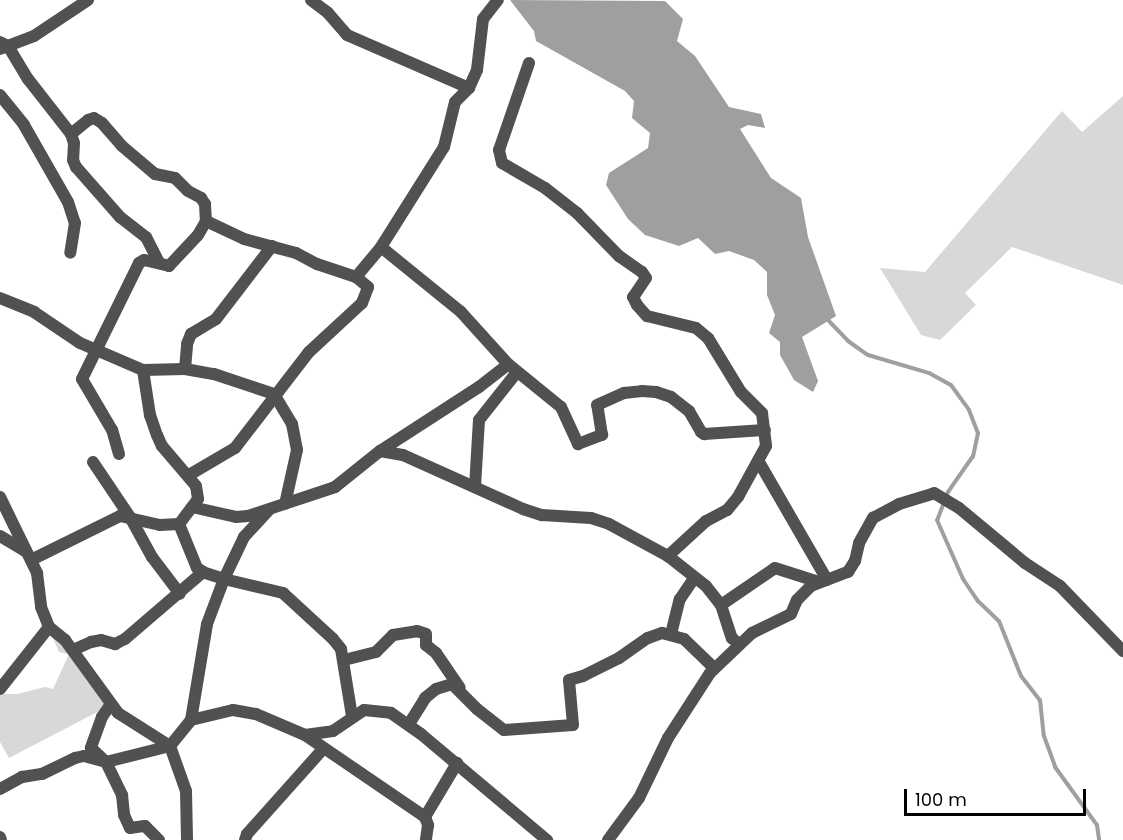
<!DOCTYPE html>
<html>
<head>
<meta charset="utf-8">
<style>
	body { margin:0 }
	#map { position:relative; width:1123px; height:840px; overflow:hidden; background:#fff; font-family:Poppins,sans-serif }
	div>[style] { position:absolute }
	.green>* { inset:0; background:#d8d8d8 }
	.water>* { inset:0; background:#9f9f9f }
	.stream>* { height:4px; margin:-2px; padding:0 2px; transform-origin:2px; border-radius:2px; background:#9f9f9f }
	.minor>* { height:12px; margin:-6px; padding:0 6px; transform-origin:6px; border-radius:6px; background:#515151 }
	span { translate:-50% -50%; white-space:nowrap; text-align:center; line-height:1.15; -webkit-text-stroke:6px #fff; paint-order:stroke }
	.scale { position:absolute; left:904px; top:789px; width:182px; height:27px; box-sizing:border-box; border:3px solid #000; border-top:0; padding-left:8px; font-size:18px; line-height:21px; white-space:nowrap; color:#000; -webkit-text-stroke:4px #fff; paint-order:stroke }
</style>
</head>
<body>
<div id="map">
	<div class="green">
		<i style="clip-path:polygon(1123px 96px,1123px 285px,1012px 247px,965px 293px,976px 305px,940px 340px,921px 335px,880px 268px,925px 272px,1062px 111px,1082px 132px)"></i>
		<i style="clip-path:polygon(52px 636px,60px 640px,107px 707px,9px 758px,0 742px,0 696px,1px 694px,17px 694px,45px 687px,53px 689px,69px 654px,59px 652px)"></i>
	</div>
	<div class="water">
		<i style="clip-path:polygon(510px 0,665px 1px,683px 19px,677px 41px,695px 56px,729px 107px,761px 114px,765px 128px,748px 125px,740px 129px,771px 178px,801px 198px,808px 237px,836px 316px,802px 337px,818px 381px,813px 392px,794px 380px,780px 355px,780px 342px,769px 333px,775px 315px,767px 295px,767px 272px,754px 260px,729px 251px,715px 254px,698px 238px,679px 246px,645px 235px,628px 219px,606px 185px,609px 173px,648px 148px,650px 133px,632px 118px,634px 101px,625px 91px,536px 41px,534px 31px)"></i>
	</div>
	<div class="stream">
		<i style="left:827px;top:319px;width:30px;rotate:46deg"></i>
		<i style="left:848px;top:341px;width:24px;rotate:35deg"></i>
		<i style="left:868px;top:355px;width:64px;rotate:16.4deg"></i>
		<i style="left:929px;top:373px;width:25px;rotate:29deg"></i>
		<i style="left:951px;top:385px;width:31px;rotate:54deg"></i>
		<i style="left:969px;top:410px;width:25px;rotate:69deg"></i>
		<i style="left:978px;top:433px;width:24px;rotate:102deg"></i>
		<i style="left:973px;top:456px;width:44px;rotate:124.8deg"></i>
		<i style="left:948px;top:492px;width:30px;rotate:111deg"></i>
		<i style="left:937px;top:520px;width:64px;rotate:66.2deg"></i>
		<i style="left:963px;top:579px;width:27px;rotate:56deg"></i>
		<i style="left:978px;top:601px;width:29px;rotate:44deg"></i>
		<i style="left:999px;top:621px;width:59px;rotate:68.2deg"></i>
		<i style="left:1021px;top:676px;width:31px;rotate:52deg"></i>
		<i style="left:1040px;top:700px;width:36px;rotate:84deg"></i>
		<i style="left:1044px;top:736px;width:33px;rotate:70deg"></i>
		<i style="left:1055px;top:767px;width:72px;rotate:54.1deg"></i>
		<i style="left:1097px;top:825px;width:15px;rotate:82deg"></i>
	</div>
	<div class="minor">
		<i style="left:311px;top:0;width:21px;rotate:37deg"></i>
		<i style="left:328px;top:13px;width:29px;rotate:49deg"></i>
		<i style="left:347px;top:35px;width:133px;rotate:23.5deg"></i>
		<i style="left:0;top:42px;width:9px;rotate:27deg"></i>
		<i style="left:8px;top:46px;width:39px;rotate:59deg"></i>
		<i style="left:28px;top:79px;width:70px;rotate:52deg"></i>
		<i style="left:71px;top:134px;width:9px;rotate:72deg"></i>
		<i style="left:74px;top:143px;width:17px;rotate:93deg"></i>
		<i style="left:73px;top:160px;width:8px;rotate:67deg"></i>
		<i style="left:76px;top:167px;width:67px;rotate:48.7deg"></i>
		<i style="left:120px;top:217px;width:33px;rotate:38deg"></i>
		<i style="left:146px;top:237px;width:29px;rotate:63deg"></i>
		<i style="left:0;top:49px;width:36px;rotate:-21deg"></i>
		<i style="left:34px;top:36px;width:65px;rotate:-33.7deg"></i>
		<i style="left:529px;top:63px;width:92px;rotate:109deg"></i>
		<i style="left:499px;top:150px;width:13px;rotate:77deg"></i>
		<i style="left:502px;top:163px;width:50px;rotate:30.2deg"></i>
		<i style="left:545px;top:188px;width:41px;rotate:38deg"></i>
		<i style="left:577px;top:213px;width:60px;rotate:45.7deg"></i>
		<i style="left:619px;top:256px;width:28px;rotate:35deg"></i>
		<i style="left:642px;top:272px;width:7px;rotate:56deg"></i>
		<i style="left:646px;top:278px;width:23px;rotate:124deg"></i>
		<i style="left:633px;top:297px;width:9px;rotate:63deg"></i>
		<i style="left:637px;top:305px;width:15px;rotate:48deg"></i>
		<i style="left:647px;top:316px;width:50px;rotate:13.8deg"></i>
		<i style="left:696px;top:328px;width:16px;rotate:40deg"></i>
		<i style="left:708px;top:338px;width:63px;rotate:58.6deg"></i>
		<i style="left:741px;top:392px;width:30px;rotate:45deg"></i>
		<i style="left:762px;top:413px;width:33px;rotate:83deg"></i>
		<i style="left:766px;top:446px;width:58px;rotate:118.8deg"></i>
		<i style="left:738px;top:497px;width:17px;rotate:130deg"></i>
		<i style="left:727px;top:510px;width:24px;rotate:152deg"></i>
		<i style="left:706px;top:521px;width:52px;rotate:137.4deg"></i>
		<i style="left:0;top:95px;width:38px;rotate:51deg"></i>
		<i style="left:24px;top:125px;width:89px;rotate:60.3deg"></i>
		<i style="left:68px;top:202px;width:22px;rotate:72deg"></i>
		<i style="left:75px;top:223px;width:30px;rotate:99deg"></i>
		<i style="left:71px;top:134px;width:22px;rotate:-39deg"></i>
		<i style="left:88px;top:120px;width:6px;rotate:-18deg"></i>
		<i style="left:94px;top:118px;width:9px;rotate:32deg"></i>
		<i style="left:102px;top:123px;width:30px;rotate:49deg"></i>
		<i style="left:122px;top:146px;width:43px;rotate:40.3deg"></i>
		<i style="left:155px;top:174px;width:20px;rotate:11deg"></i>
		<i style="left:175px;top:178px;width:18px;rotate:45deg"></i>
		<i style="left:188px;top:191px;width:15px;rotate:28deg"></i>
		<i style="left:201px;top:198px;width:7px;rotate:56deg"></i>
		<i style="left:205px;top:204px;width:17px;rotate:87deg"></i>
		<i style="left:381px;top:247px;width:103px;rotate:39.1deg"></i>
		<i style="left:461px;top:312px;width:70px;rotate:47.9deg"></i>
		<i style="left:508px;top:364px;width:68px;rotate:39.1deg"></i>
		<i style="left:561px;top:407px;width:41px;rotate:65.3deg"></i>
		<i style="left:578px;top:444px;width:26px;rotate:-21deg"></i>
		<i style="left:602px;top:435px;width:30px;rotate:-99deg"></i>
		<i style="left:597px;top:405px;width:30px;rotate:-24deg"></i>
		<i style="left:624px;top:393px;width:18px;rotate:-6deg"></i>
		<i style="left:642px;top:391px;width:14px;rotate:4deg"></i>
		<i style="left:656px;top:392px;width:16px;rotate:18deg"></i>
		<i style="left:671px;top:397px;width:23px;rotate:38deg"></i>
		<i style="left:689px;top:411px;width:24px;rotate:60deg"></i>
		<i style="left:701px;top:432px;width:4px;rotate:34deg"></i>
		<i style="left:704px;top:434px;width:61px;rotate:-3.8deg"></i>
		<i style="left:0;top:298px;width:37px;rotate:22deg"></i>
		<i style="left:34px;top:312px;width:55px;rotate:34deg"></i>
		<i style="left:80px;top:343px;width:69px;rotate:23.2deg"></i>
		<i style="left:143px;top:370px;width:42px;rotate:-1.4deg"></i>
		<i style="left:185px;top:369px;width:29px;rotate:10deg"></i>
		<i style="left:214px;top:374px;width:63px;rotate:18.4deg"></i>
		<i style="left:274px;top:394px;width:35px;rotate:59deg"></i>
		<i style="left:292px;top:424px;width:26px;rotate:79deg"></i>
		<i style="left:297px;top:450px;width:55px;rotate:102.5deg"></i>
		<i style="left:185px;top:369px;width:25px;rotate:-85deg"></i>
		<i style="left:187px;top:344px;width:11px;rotate:-68deg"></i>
		<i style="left:191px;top:334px;width:29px;rotate:-31deg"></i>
		<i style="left:216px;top:319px;width:92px;rotate:-52.5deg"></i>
		<i style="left:143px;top:370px;width:46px;rotate:81.2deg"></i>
		<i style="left:150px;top:415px;width:21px;rotate:71deg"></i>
		<i style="left:157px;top:435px;width:12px;rotate:66deg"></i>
		<i style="left:162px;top:446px;width:52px;rotate:49.6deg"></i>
		<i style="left:196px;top:486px;width:13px;rotate:81deg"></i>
		<i style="left:198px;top:499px;width:31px;rotate:127deg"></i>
		<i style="left:380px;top:451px;width:23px;rotate:10deg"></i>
		<i style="left:403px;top:455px;width:132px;rotate:24.2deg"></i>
		<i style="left:523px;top:509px;width:20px;rotate:18deg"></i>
		<i style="left:542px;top:515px;width:49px;rotate:3.5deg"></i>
		<i style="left:591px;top:518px;width:19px;rotate:18deg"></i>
		<i style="left:609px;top:524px;width:67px;rotate:28.5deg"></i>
		<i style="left:668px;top:556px;width:48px;rotate:38.3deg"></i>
		<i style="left:706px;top:586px;width:24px;rotate:52deg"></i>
		<i style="left:721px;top:605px;width:65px;rotate:-34.4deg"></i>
		<i style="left:775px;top:568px;width:46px;rotate:17.7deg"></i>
		<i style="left:119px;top:454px;width:25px;rotate:-106deg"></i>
		<i style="left:112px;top:430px;width:59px;rotate:-120.5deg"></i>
		<i style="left:82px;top:379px;width:129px;rotate:-63.8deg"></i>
		<i style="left:139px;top:263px;width:6px;rotate:-31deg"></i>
		<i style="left:144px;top:260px;width:26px;rotate:13deg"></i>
		<i style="left:169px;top:266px;width:42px;rotate:-46.9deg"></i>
		<i style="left:198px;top:235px;width:16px;rotate:-60deg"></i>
		<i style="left:206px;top:221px;width:42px;rotate:25.3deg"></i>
		<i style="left:244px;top:239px;width:54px;rotate:15.1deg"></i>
		<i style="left:296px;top:253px;width:24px;rotate:28deg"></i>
		<i style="left:317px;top:264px;width:41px;rotate:18.4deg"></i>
		<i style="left:93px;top:462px;width:66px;rotate:56.1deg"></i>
		<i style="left:130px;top:517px;width:46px;rotate:61.2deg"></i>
		<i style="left:152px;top:557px;width:46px;rotate:52.9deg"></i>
		<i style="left:759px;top:462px;width:136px;rotate:60deg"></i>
		<i style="left:189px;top:475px;width:53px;rotate:-30.4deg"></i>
		<i style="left:235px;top:448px;width:121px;rotate:-52.4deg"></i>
		<i style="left:309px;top:352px;width:72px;rotate:-42.8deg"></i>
		<i style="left:362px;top:303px;width:17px;rotate:-69deg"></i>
		<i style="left:368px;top:287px;width:16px;rotate:-140deg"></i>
		<i style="left:356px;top:277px;width:39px;rotate:-50deg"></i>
		<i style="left:381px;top:247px;width:118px;rotate:-57.8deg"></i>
		<i style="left:444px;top:147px;width:46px;rotate:-76.3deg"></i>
		<i style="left:455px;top:102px;width:20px;rotate:-45deg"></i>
		<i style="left:469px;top:88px;width:20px;rotate:-66deg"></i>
		<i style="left:477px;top:70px;width:51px;rotate:-83.3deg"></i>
		<i style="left:483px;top:19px;width:24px;rotate:-52deg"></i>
		<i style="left:475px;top:487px;width:67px;rotate:-86.6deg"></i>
		<i style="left:479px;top:420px;width:61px;rotate:-51.6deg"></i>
		<i style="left:0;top:497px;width:85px;rotate:64deg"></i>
		<i style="left:37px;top:573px;width:34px;rotate:83deg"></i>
		<i style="left:41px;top:607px;width:22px;rotate:68deg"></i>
		<i style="left:49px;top:627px;width:21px;rotate:39deg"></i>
		<i style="left:65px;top:640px;width:90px;rotate:54deg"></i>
		<i style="left:118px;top:713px;width:62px;rotate:32.4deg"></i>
		<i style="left:170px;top:746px;width:48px;rotate:70.4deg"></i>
		<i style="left:186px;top:791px;width:49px;rotate:88.8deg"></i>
		<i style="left:192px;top:507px;width:45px;rotate:12.8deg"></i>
		<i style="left:236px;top:517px;width:12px;rotate:-5deg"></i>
		<i style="left:248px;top:516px;width:92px;rotate:-18.4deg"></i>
		<i style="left:335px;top:487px;width:58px;rotate:-38.7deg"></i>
		<i style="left:380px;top:451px;width:118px;rotate:-32.9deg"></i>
		<i style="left:479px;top:387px;width:37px;rotate:-38deg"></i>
		<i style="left:269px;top:510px;width:37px;rotate:133deg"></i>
		<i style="left:244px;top:537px;width:47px;rotate:115.5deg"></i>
		<i style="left:224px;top:579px;width:61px;rotate:13.3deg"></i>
		<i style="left:283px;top:593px;width:68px;rotate:42.6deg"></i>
		<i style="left:333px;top:639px;width:13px;rotate:51deg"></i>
		<i style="left:341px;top:649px;width:68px;rotate:80.7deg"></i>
		<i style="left:0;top:536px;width:31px;rotate:31deg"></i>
		<i style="left:31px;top:560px;width:99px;rotate:-26.3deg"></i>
		<i style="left:120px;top:516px;width:41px;rotate:12.7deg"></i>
		<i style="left:160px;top:525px;width:19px;rotate:-3deg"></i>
		<i style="left:721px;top:605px;width:35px;rotate:72deg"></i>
		<i style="left:732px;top:638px;width:9px;rotate:41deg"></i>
		<i style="left:671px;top:634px;width:36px;rotate:-76deg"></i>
		<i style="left:680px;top:599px;width:25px;rotate:-56deg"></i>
		<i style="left:73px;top:650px;width:20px;rotate:-24deg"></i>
		<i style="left:91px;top:642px;width:10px;rotate:-11deg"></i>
		<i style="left:101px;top:640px;width:15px;rotate:16deg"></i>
		<i style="left:115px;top:644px;width:11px;rotate:-27deg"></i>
		<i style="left:125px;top:639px;width:103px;rotate:-40.7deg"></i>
		<i style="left:344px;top:660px;width:33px;rotate:-14deg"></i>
		<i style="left:376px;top:652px;width:24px;rotate:-45deg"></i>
		<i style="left:393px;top:635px;width:24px;rotate:-9deg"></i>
		<i style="left:417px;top:631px;width:9px;rotate:18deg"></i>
		<i style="left:426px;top:634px;width:11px;rotate:90deg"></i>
		<i style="left:426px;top:645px;width:13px;rotate:39deg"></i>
		<i style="left:436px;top:653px;width:42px;rotate:55.6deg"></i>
		<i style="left:0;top:689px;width:79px;rotate:-51.7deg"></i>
		<i style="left:111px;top:704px;width:16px;rotate:125deg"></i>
		<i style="left:102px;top:717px;width:33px;rotate:110deg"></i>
		<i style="left:91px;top:748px;width:21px;rotate:43deg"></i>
		<i style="left:106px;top:762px;width:37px;rotate:64deg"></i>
		<i style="left:122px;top:795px;width:20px;rotate:84deg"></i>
		<i style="left:124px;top:815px;width:14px;rotate:65deg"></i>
		<i style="left:130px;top:828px;width:15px;rotate:-8deg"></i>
		<i style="left:145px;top:826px;width:20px;rotate:45deg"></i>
		<i style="left:191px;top:720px;width:43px;rotate:-13.4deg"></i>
		<i style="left:233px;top:710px;width:23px;rotate:10deg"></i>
		<i style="left:256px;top:714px;width:53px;rotate:23.2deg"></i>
		<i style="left:305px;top:735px;width:28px;rotate:-8deg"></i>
		<i style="left:333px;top:731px;width:37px;rotate:-34deg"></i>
		<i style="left:364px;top:710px;width:27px;rotate:6deg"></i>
		<i style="left:391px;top:713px;width:37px;rotate:35deg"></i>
		<i style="left:421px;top:734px;width:165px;rotate:40.1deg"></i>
		<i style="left:409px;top:724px;width:31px;rotate:-58deg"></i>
		<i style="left:425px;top:698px;width:14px;rotate:-39deg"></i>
		<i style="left:436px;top:689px;width:17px;rotate:-17deg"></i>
		<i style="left:452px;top:684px;width:35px;rotate:45deg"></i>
		<i style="left:477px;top:709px;width:34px;rotate:38deg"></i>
		<i style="left:504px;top:730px;width:69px;rotate:-4.1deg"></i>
		<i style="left:573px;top:725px;width:45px;rotate:-95.1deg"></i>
		<i style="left:569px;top:680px;width:15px;rotate:-16deg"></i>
		<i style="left:583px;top:676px;width:40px;rotate:-26.6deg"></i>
		<i style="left:619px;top:658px;width:35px;rotate:-35deg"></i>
		<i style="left:648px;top:638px;width:15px;rotate:-20deg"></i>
		<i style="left:662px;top:633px;width:23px;rotate:15deg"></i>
		<i style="left:684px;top:639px;width:42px;rotate:44deg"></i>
		<i style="left:305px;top:735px;width:145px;rotate:34.3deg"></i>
		<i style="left:425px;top:817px;width:9px;rotate:69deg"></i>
		<i style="left:428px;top:825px;width:15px;rotate:98deg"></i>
		<i style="left:0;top:789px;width:25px;rotate:-29deg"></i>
		<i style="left:22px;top:777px;width:20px;rotate:-9deg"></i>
		<i style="left:42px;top:774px;width:37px;rotate:-26deg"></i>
		<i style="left:75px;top:758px;width:9px;rotate:-13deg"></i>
		<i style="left:84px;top:756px;width:23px;rotate:15deg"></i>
		<i style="left:106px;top:762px;width:66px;rotate:-14deg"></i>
		<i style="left:170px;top:746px;width:33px;rotate:-51deg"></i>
		<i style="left:191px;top:720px;width:97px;rotate:-80.5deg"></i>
		<i style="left:207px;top:624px;width:48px;rotate:-69.3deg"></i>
		<i style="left:224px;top:579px;width:22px;rotate:-162deg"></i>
		<i style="left:203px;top:572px;width:7px;rotate:-146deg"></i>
		<i style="left:197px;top:568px;width:48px;rotate:-112.2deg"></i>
		<i style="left:425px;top:817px;width:63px;rotate:-59.3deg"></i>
		<i style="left:0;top:837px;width:3px;rotate:72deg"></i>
		<i style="left:245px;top:840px;width:6px;rotate:-72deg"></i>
		<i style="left:247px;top:834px;width:115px;rotate:-48.2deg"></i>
		<i style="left:608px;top:840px;width:52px;rotate:-53.6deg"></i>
		<i style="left:639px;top:798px;width:67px;rotate:-64.2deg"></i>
		<i style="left:668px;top:738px;width:77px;rotate:-57.1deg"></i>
		<i style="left:710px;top:673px;width:58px;rotate:-43.6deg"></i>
		<i style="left:752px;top:633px;width:43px;rotate:-26deg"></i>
		<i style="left:791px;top:614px;width:15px;rotate:-67deg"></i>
		<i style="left:797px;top:600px;width:20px;rotate:-45deg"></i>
		<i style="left:811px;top:586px;width:40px;rotate:-21deg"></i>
		<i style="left:848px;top:572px;width:13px;rotate:-58deg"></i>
		<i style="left:855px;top:561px;width:18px;rotate:-77deg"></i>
		<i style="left:859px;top:543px;width:29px;rotate:-61deg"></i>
		<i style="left:873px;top:518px;width:30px;rotate:-28deg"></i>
		<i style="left:899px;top:504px;width:37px;rotate:-17deg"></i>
		<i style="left:934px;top:493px;width:29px;rotate:31deg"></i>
		<i style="left:959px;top:508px;width:86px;rotate:39.8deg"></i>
		<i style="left:1025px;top:563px;width:42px;rotate:33.3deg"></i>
		<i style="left:1060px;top:586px;width:91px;rotate:45.9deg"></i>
	</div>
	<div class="scale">100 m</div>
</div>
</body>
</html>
